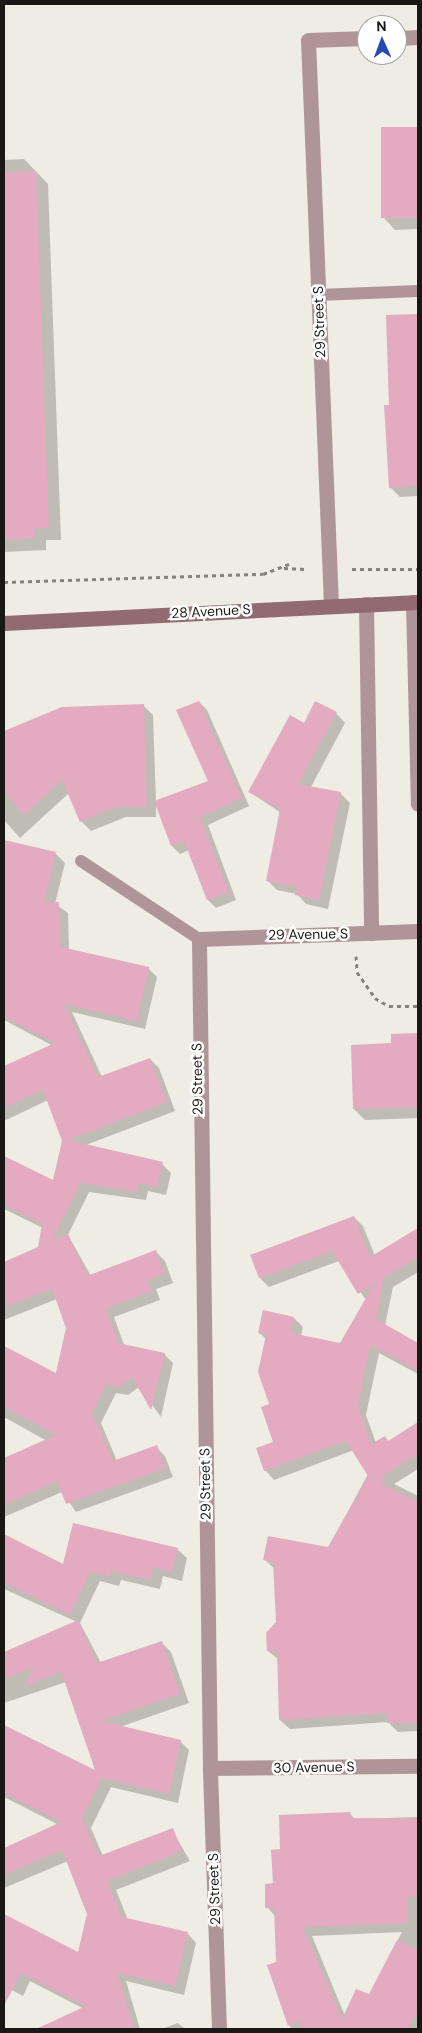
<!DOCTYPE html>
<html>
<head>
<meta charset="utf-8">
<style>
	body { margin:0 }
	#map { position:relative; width:422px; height:2033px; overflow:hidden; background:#eeece3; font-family:"DM Sans",sans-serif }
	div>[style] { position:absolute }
	.shadow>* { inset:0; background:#0003 }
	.building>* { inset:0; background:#e3aac0; transform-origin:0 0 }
	.path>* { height:3px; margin-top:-1.5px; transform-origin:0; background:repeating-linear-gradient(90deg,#83827c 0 4px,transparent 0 8px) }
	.lane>* { height:12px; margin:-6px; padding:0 6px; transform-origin:6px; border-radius:6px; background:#b09598 }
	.street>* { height:15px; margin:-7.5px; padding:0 7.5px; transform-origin:7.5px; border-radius:7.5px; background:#b09598 }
	.secondary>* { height:15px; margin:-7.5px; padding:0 7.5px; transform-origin:7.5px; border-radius:7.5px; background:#916b70 }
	span { translate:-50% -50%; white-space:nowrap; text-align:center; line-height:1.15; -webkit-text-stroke:5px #fff; paint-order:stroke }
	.street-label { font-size:14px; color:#191815 }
	.frame { position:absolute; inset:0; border:5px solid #191815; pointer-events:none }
	.north { position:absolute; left:357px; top:15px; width:50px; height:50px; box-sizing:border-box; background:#fff; border:1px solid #a3a3a1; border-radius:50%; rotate:358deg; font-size:14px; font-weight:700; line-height:20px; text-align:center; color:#191815 }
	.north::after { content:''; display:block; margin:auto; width:18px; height:22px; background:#2848b8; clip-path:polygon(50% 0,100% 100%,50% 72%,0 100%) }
</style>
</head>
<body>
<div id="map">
	<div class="shadow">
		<i style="clip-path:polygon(418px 128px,418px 229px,395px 230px,385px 219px,382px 129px)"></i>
		<i style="clip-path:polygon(24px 159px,48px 184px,61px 540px,46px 540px,46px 550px,4px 552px,4px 160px)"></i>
		<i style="clip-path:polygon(388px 316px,418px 316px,418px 496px,400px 497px,390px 487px)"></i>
		<i style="clip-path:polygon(199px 702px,207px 710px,249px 806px,208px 825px,236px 900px,216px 908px,208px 900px,189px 850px,180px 854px,172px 846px,156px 805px,156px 817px,126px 817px,91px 831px,81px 821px,69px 793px,20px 838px,4px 820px,4px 732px,62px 708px,143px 705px,153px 715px,156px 802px,209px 782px)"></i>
		<i style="clip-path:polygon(336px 713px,345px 723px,311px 787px,340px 793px,350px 803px,328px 909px,306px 904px,297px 894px,277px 890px,267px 880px,281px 813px,250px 792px,304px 725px)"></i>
		<i style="clip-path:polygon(4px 841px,56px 854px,65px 863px,55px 904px,68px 913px,69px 950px,148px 968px,157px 977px,145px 1029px,72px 1012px,102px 1077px,150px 1059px,159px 1068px,175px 1111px,86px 1145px,162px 1164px,171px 1173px,166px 1195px,148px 1191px,146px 1200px,89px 1192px,68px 1235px,91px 1276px,156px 1252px,165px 1261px,173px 1283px,156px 1289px,160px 1300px,114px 1317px,124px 1345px,164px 1354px,173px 1363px,161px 1417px,139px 1387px,128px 1395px,116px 1393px,101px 1423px,117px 1461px,156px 1447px,165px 1456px,173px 1477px,76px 1512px,62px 1492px,4px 1517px,4px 1459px,47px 1441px,4px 1417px,4px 1347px,56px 1374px,67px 1328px,57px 1299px,4px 1320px,4px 1264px,39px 1248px,43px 1228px,4px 1209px,4px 1158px,54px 1182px,63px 1141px,48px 1100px,4px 1121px,4px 1068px,53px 1046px,4px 1020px)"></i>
		<i style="clip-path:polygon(418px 1034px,418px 1118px,365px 1120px,354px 1109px,392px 1045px,392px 1035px)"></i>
		<i style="clip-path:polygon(354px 1217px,363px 1226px,375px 1256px,418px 1229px,418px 1272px,393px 1287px,385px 1326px,418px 1344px,418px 1374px,379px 1353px,366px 1415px,376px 1443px,385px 1437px,389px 1442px,418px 1423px,418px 1469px,394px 1484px,418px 1496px,418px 1731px,398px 1732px,388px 1722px,290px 1729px,280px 1720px,279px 1660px,268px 1651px,278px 1622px,274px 1568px,264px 1559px,328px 1549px,368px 1474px,354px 1450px,274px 1480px,265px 1470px,274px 1442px,267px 1340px,260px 1333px,294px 1318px,303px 1327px,301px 1336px,341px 1345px,366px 1300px,339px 1261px,269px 1287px,260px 1278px)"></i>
		<i style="clip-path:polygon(4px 1536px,64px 1565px,177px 1549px,187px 1558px,182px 1581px,163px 1576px,160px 1589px,121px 1580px,119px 1586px,100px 1581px,80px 1623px,101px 1663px,161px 1642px,171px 1652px,189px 1703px,120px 1727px,180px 1741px,189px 1750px,178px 1803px,111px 1787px,91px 1828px,103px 1856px,172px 1830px,190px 1861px,116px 1890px,128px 1920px,187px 1933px,196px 1943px,184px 1995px,126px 1981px,140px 2029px,39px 2029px,84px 2009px,30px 1981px,23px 1996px,4px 1986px,4px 1916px,78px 1954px,88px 1914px,68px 1861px,4px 1888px,4px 1849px,59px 1825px,4px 1797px,4px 1731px,6px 1728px,97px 1773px,66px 1682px,4px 1703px,4px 1654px,77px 1622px,4px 1589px)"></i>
		<i style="clip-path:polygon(evenodd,350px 1814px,355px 1819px,418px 1817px,418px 2029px,347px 2029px,331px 2021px,334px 2029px,291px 2029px,269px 1966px,277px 1963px,275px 1916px,267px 1907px,282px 1851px,350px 1814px,402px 1932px,369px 1996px,345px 2016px,312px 1936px,402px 1932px)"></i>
		<i style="clip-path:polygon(178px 2023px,185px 2029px,161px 2029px)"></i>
	</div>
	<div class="building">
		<i style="left:418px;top:127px;width:91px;height:37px;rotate:90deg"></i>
		<i style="clip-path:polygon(36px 171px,49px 528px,34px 529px,35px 538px,4px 540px,4px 172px)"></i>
		<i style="clip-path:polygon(418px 314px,418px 486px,389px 488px,384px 405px,389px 405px,386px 315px)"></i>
		<i style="clip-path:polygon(199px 701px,242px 798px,200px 817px,229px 892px,207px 900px,184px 841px,171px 846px,154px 801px,208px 781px,176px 710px)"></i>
		<i style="clip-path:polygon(315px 701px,337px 712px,298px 784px,341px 792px,319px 900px,295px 895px,297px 887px,266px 881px,280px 809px,248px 792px,290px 715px,304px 723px)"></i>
		<i style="clip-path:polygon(144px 704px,147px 807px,115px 807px,80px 822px,62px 780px,24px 815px,4px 791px,4px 731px,62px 707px)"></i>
		<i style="clip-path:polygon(4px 840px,56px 852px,44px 903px,59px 902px,61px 947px,149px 967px,137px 1021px,64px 1004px,98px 1077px,150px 1058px,167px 1102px,68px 1140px,163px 1162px,157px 1187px,139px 1183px,137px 1192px,80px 1183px,52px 1241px,68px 1234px,87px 1276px,156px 1250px,164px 1274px,148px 1280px,152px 1291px,106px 1308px,118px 1343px,165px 1353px,151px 1410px,132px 1377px,119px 1387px,107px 1384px,92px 1413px,113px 1461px,157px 1445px,165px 1468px,66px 1504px,57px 1481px,4px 1505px,4px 1458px,56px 1435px,4px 1407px,4px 1346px,56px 1373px,66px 1328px,52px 1289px,4px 1307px,4px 1262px,38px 1247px,42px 1224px,4px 1205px,4px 1156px,53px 1180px,62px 1141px,43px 1090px,4px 1108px,4px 1066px,55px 1043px,4px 1017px)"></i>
		<i style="clip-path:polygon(418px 1033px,418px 1107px,353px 1109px,351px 1045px,391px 1043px,391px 1034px)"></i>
		<i style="clip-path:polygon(354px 1216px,370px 1257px,418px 1228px,418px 1257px,384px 1278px,376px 1319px,418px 1343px,418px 1371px,370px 1345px,358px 1405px,371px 1444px,385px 1436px,388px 1441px,418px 1422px,418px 1454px,383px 1476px,382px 1484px,418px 1502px,418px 1723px,387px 1723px,387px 1713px,279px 1720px,277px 1651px,267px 1651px,266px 1633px,276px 1622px,273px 1562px,263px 1560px,268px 1536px,328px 1547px,368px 1476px,346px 1441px,264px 1471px,256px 1448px,273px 1442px,261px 1407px,269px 1404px,258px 1372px,266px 1335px,258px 1333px,263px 1310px,294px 1317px,291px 1333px,340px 1343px,374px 1284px,358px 1294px,332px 1251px,259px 1278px,250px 1255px)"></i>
		<i style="clip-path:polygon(73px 1523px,178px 1548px,172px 1572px,154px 1567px,150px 1580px,111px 1571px,110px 1577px,90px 1572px,70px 1615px,4px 1583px,4px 1534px,63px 1564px)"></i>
		<i style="clip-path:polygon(78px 1620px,97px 1663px,162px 1641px,180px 1694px,101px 1721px,181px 1740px,169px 1794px,102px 1778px,82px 1818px,99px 1856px,173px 1828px,182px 1851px,107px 1881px,122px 1917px,188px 1932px,175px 1986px,117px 1973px,134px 2029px,36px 2029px,86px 2006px,21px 1973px,4px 2006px,4px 1914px,78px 1952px,87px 1914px,62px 1850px,4px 1875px,4px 1848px,61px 1822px,4px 1793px,4px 1725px,95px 1770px,61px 1671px,24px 1687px,34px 1667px,4px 1679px,4px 1652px)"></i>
		<i style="clip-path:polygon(350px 1812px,351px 1818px,418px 1819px,418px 1896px,407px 1897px,408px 1923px,303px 1927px,342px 2019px,356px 1989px,369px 1994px,397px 1940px,418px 1951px,418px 2010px,408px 2029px,303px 2029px,299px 2021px,288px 2026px,267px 1965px,276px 1962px,274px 1907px,265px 1908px,265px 1884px,273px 1883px,271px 1850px,280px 1849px,279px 1815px)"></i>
	</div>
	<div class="path">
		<i style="left:284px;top:568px;width:21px;rotate:3deg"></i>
		<i style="left:352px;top:569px;width:66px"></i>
		<i style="left:4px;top:582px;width:259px;rotate:-1.8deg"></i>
		<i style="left:263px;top:574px;width:28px;rotate:-21deg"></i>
		<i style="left:356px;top:956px;width:16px;rotate:86deg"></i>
		<i style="left:357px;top:972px;width:32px;rotate:55deg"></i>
		<i style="left:375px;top:998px;width:16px;rotate:30deg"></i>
		<i style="left:389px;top:1006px;width:29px"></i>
	</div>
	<div class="lane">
		<i style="left:318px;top:295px;width:100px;rotate:-2.3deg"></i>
		<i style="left:81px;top:861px;width:141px;rotate:33.5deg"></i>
	</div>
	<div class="street">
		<i style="left:397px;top:38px;width:21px;rotate:-3deg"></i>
		<i style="left:413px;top:602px;width:202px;rotate:88.6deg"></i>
		<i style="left:366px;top:604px;width:329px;rotate:89.1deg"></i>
		<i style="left:331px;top:605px;width:565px;rotate:-92.33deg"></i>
		<i style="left:308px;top:40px;width:59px;rotate:-1.9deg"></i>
		<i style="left:210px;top:1768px;width:208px;rotate:-0.6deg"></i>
		<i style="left:219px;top:2029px;width:261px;rotate:-92deg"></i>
		<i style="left:210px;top:1768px;width:829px;rotate:-90.76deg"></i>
		<i style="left:199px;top:939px;width:219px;rotate:-2.1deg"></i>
	</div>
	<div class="secondary">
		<i style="left:4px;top:623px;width:415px;rotate:-2.9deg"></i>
	</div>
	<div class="street-label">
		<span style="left:319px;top:322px;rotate:-92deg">29 Street S</span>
		<span style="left:211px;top:611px;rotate:-3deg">28 Avenue S</span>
		<span style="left:308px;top:934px;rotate:-1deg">29 Avenue S</span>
		<span style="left:197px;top:1079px;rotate:-91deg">29 Street S</span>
		<span style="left:205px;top:1484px;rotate:-91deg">29 Street S</span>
		<span style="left:314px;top:1767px;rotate:-1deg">30 Avenue S</span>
		<span style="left:214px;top:1889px;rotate:-92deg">29 Street S</span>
	</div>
	<div class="frame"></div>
	<div class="north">N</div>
</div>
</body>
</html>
